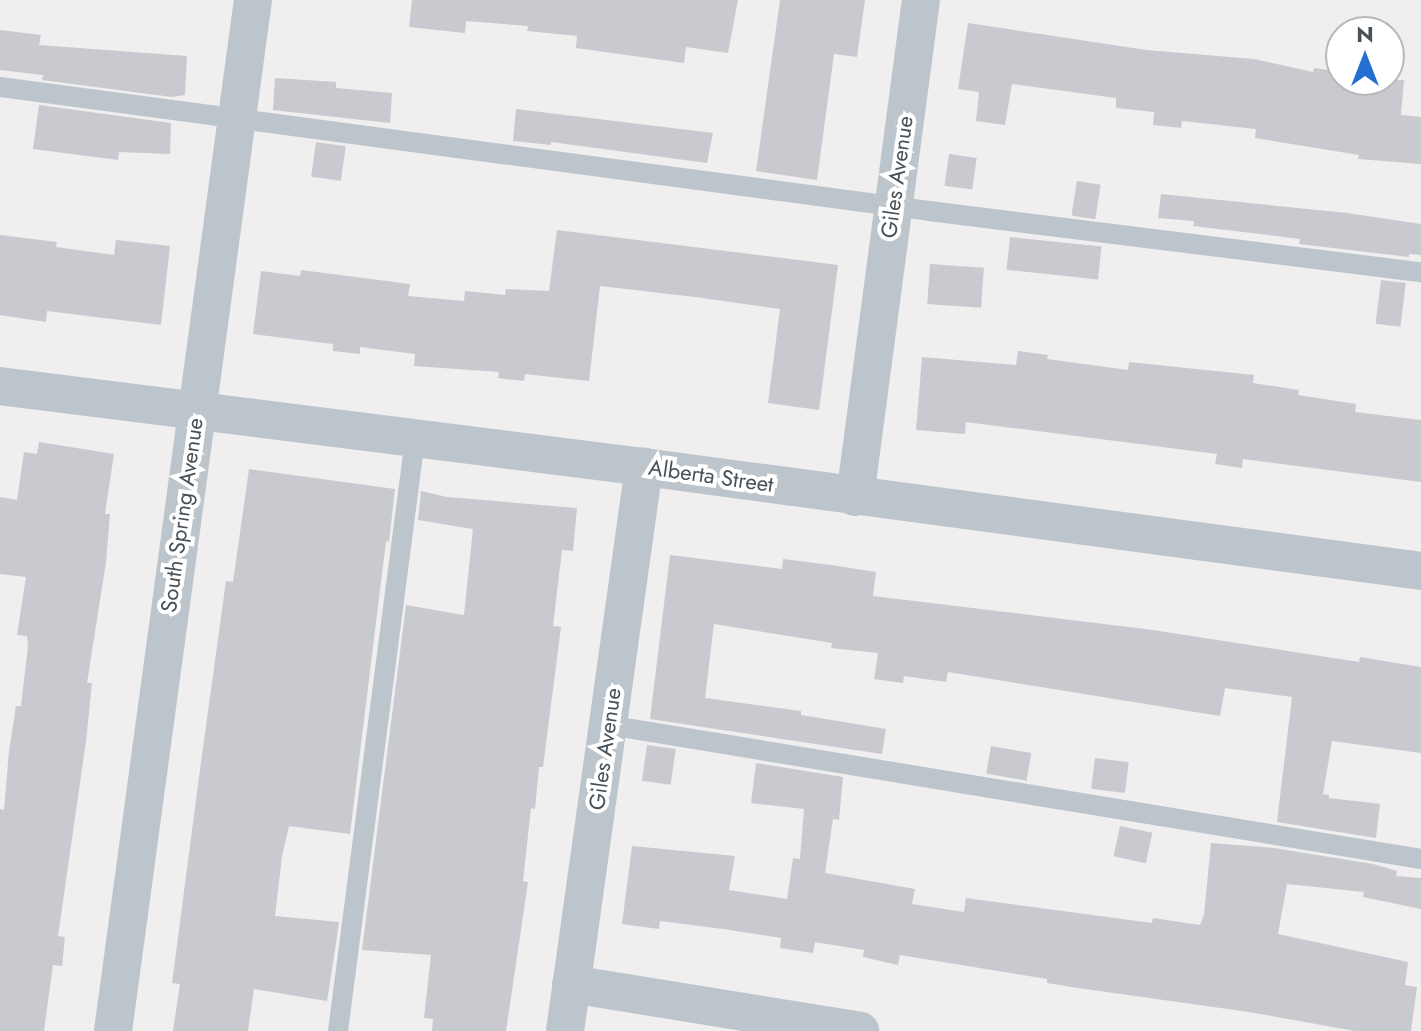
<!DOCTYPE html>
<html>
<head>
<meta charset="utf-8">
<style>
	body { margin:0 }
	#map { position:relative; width:1421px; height:1031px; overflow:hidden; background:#f0eeee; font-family:Jost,sans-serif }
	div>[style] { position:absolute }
	.building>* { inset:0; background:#c8cad0; transform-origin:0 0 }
	.service>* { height:20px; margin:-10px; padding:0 10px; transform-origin:10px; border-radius:10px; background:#bdc5cc }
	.minor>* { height:38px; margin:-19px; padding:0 19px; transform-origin:19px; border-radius:19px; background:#bdc5cc }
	span { translate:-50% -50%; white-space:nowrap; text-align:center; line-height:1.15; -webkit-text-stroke:8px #fff; paint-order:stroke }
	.street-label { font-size:22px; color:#47515a }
	.north { position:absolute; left:1325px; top:16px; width:80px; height:80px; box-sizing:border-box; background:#fff; border:2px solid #b5b9bd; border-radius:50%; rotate:0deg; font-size:22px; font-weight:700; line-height:32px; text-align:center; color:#47515a }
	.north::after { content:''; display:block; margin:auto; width:28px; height:36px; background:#266fd2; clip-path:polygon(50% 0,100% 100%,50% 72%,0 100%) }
</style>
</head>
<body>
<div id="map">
	<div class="building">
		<i style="clip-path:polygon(412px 0,738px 0,728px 53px,686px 47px,684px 63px,576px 48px,577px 36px,527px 31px,528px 26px,466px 21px,465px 33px,409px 27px)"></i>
		<i style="clip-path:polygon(780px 0,865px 0,857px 57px,834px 54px,817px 180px,756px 171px)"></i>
		<i style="clip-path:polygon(968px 23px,1146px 50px,1254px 59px,1313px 72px,1314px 68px,1341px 72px,1341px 80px,1404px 80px,1401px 115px,1421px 117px,1421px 164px,1358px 159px,1359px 155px,1255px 138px,1256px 129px,1182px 121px,1181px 128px,1153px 125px,1154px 112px,1116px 108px,1116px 98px,1012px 84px,1005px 125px,976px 121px,979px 92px,958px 89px)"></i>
		<i style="clip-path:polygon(0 30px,41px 35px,39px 45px,187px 56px,185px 95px,172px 97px,42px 80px,43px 75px,0 70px)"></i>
		<i style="clip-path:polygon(275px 78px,336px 82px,336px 88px,392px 93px,390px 123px,273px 110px)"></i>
		<i style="clip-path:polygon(39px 105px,171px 123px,170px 154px,119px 152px,118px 160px,33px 149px)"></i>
		<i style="clip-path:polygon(516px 109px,713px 133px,707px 163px,551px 142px,551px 145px,513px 141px)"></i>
		<i style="left:316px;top:142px;width:30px;height:35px;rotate:8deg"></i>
		<i style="left:949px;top:154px;width:28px;height:32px;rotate:8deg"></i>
		<i style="left:1077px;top:181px;width:24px;height:35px;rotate:9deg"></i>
		<i style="clip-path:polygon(1161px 194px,1347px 213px,1421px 224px,1421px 255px,1409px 254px,1409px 257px,1299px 244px,1300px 239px,1193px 226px,1194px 221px,1158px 218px)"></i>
		<i style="clip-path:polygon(557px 230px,838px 265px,819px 410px,768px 403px,780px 309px,695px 297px,600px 286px,589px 381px,525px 374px,524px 381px,498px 378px,499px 372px,414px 366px,415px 354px,360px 347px,360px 354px,333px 351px,333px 344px,253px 334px,261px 271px,300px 276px,301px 270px,410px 284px,408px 296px,464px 301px,465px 291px,505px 295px,506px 289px,549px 291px)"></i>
		<i style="clip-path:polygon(0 235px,57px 242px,56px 247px,114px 255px,116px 240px,170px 246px,161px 325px,47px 311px,46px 322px,0 315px)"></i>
		<i style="left:1010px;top:237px;width:92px;height:33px;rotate:6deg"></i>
		<i style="left:930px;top:264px;width:54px;height:40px;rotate:4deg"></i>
		<i style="left:1381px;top:280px;width:25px;height:44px;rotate:7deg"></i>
		<i style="clip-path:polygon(1018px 351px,1048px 355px,1047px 359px,1128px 370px,1129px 362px,1254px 375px,1253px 383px,1299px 390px,1298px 395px,1356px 404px,1355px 412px,1421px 420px,1421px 482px,1243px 459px,1242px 468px,1215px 464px,1217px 454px,966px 422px,965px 434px,916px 430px,922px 357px,1016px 365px)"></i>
		<i style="clip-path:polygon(39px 442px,114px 454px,105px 514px,110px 514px,106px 562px,87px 683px,92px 683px,86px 741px,58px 936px,65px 937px,62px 966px,53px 965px,44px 1031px,0 1031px,0 809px,4px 810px,9px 751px,16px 706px,21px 706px,28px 646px,27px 636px,17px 635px,26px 577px,0 574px,0 497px,17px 500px,24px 452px,37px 454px)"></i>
		<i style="clip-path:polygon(249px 469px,395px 489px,389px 542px,386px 541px,350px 834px,289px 826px,282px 856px,275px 916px,339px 922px,335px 950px,327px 1001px,254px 989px,248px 1031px,173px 1031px,180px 984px,172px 983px,199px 777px,226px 581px,233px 582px)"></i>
		<i style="clip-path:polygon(421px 491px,447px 497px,577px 508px,573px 551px,562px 550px,553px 626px,561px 627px,543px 767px,539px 767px,535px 809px,531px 808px,523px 881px,528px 882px,506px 1031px,432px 1031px,433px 1019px,424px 1018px,431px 955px,362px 950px,406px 605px,464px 615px,473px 529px,418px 520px)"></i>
		<i style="clip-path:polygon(670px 555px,782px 569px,783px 559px,831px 565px,876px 572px,873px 596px,1153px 630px,1359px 662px,1360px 657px,1421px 667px,1421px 753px,1332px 741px,1323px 794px,1329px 795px,1329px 798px,1380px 804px,1376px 838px,1277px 822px,1292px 697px,1225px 688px,1220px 716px,948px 672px,946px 682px,904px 676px,903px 683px,874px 679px,878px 653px,831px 648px,832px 643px,714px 624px,705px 698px,801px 711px,801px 715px,886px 729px,882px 754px,650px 719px)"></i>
		<i style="left:647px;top:745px;width:29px;height:36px;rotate:8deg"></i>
		<i style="left:991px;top:746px;width:41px;height:28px;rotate:10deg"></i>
		<i style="left:1095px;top:758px;width:34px;height:31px;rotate:7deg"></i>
		<i style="clip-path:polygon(756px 763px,843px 777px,839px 820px,833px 819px,825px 873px,915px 889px,912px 904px,964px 912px,966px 898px,1152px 923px,1153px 918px,1200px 925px,1204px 915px,1211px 843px,1274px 848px,1373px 864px,1397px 871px,1396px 876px,1421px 878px,1421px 909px,1363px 897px,1364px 892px,1287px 884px,1278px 934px,1408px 962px,1405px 985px,1417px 987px,1411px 1031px,1355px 1031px,1249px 1012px,1071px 987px,1047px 983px,1047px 979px,900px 955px,898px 965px,863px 957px,864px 950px,815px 942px,813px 953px,780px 948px,781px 938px,723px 929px,660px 921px,659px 929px,622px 924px,632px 846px,735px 856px,729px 890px,787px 899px,793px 858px,800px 859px,804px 809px,751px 803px)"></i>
		<i style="left:1120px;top:826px;width:33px;height:31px;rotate:12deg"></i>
	</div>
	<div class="service">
		<i style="left:0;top:87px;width:937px;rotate:7.6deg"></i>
		<i style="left:929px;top:211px;width:496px;rotate:7.1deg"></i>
		<i style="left:608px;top:725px;width:824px;rotate:9.36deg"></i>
		<i style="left:338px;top:1031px;width:597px;rotate:-82.59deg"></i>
	</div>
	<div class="minor">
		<i style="left:0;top:386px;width:649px;rotate:7.17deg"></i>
		<i style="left:644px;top:467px;width:784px;rotate:7.62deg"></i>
		<i style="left:855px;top:497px;width:501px;rotate:-82.44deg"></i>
		<i style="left:571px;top:984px;width:293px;rotate:9.2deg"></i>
		<i style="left:113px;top:1031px;width:1040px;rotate:-82.27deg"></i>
		<i style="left:565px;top:1031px;width:570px;rotate:-82.03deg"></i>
	</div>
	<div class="street-label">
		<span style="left:897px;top:177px;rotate:-82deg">Giles Avenue</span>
		<span style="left:711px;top:476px;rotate:8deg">Alberta Street</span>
		<span style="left:182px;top:515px;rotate:-82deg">South Spring Avenue</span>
		<span style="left:605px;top:749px;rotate:-82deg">Giles Avenue</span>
	</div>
	<div class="north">N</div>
</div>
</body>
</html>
